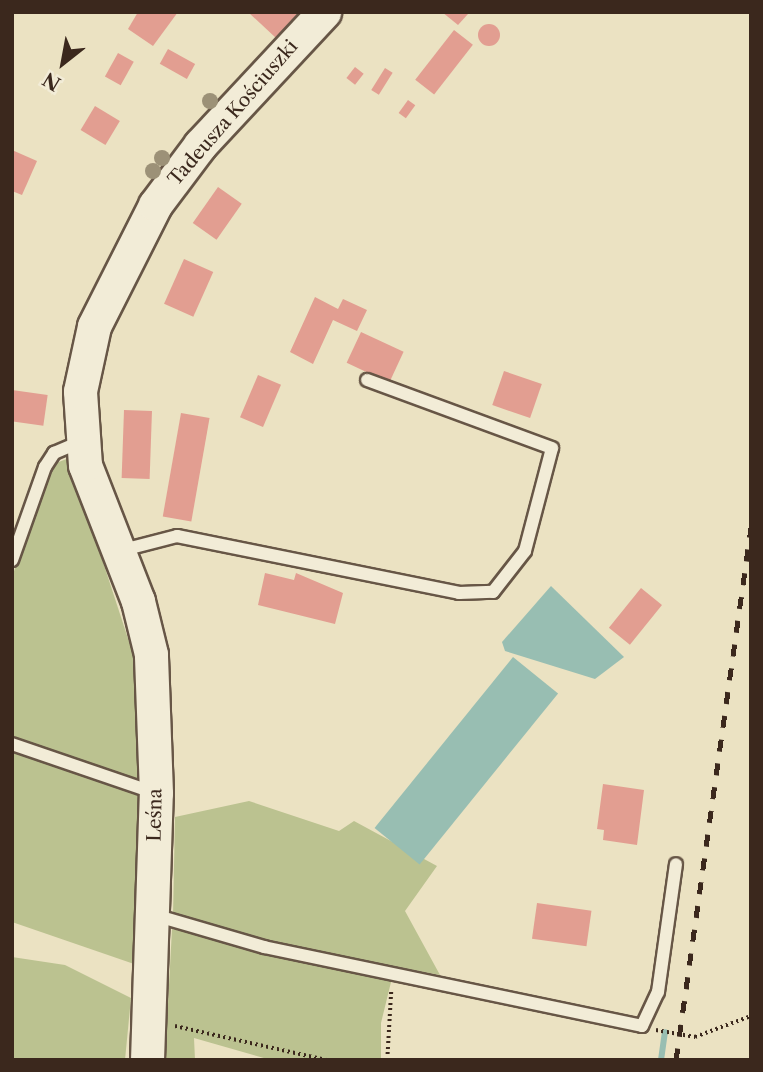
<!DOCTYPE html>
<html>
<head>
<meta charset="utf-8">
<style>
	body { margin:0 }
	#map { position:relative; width:763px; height:1072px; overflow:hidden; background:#ebe2c2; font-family:"Libre Caslon Text",serif }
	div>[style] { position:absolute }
	.green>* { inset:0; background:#bbc290 }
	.water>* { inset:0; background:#98beb2; transform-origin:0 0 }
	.stream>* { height:6px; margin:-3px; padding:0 3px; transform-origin:3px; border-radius:3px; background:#98beb2 }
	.building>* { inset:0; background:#e29e91; transform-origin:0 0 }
	.round { border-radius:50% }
	.path>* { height:3.5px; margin-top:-1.75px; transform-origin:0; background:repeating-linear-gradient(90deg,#3b281d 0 2px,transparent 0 5.5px) }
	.roads { filter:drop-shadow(2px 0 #675646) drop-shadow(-2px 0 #675646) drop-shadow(0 2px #675646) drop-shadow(0 -2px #675646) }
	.lane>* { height:12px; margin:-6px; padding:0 6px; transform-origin:6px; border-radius:6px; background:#f2ecd7 }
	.secondary>* { height:33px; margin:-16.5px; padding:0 16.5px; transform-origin:16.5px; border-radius:16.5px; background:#f2ecd7 }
	.rail>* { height:5px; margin-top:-2.5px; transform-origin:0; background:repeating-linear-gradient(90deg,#3b281d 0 12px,transparent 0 24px) }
	.trees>* { width:16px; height:16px; margin:-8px; border-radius:50%; background:#9c9177 }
	span { translate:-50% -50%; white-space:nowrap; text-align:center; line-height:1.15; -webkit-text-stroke:5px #f2ecd7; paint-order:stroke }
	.street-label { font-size:19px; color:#3b281d }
	.frame { position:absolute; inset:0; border:14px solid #3b281d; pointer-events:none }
	.north { position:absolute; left:28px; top:28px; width:70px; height:70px; -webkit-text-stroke:5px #f2ecd7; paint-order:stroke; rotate:211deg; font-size:19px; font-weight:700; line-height:28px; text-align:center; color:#3b281d }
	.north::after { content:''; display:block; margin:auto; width:24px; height:32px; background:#3b281d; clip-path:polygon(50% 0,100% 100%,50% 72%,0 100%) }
</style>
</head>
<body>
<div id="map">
	<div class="green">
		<i style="clip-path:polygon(69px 458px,136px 663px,140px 783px,12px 738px,12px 577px,51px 465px)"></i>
		<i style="clip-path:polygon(12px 751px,140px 796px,137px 965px,12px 922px)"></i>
		<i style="clip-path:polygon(249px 801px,339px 831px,354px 821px,437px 866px,405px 911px,440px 975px,263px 942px,173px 915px,175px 817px)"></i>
		<i style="clip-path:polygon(172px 929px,392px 978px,381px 1023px,381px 1060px,271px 1060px,194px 1038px,195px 1060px,165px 1060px)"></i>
		<i style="clip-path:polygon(12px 957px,65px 965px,131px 998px,125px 1060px,12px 1060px)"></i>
	</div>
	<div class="water">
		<i style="clip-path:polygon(551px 586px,624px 657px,595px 679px,505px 651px,502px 642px)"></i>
		<i style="left:513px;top:657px;width:58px;height:220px;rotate:39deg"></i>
	</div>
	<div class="stream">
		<i style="left:661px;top:1060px;width:28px;rotate:-82deg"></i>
	</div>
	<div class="building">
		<i style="clip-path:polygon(138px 12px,178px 12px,153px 46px,128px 29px)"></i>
		<i style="clip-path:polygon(248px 12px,299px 12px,276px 38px)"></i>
		<i style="clip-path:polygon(442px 12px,466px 12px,468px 14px,458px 25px)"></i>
		<i class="round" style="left:478px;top:24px;width:22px;height:22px"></i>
		<i style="left:454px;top:30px;width:24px;height:63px;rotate:38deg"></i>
		<i style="left:168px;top:49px;width:31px;height:17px;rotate:29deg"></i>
		<i style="left:118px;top:53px;width:18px;height:27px;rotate:29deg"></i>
		<i style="left:355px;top:67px;width:11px;height:14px;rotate:38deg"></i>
		<i style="left:385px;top:68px;width:9px;height:26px;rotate:32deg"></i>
		<i style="left:408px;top:100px;width:9px;height:16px;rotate:36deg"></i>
		<i style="left:95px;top:106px;width:29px;height:28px;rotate:31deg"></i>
		<i style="clip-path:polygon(12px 150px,37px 161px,22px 195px,12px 191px)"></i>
		<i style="left:218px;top:187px;width:29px;height:44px;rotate:35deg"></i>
		<i style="left:184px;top:259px;width:32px;height:49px;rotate:24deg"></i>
		<i style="clip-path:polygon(315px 297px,338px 309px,343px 299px,367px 310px,357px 331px,333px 320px,313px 364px,290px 352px)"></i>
		<i style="left:361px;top:332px;width:47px;height:34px;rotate:25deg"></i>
		<i style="left:504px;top:371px;width:40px;height:36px;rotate:19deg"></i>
		<i style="left:258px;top:375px;width:25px;height:46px;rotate:23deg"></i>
		<i style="left:12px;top:390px;width:36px;height:31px;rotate:8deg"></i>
		<i style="left:124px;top:410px;width:28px;height:68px;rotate:2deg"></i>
		<i style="left:181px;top:413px;width:29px;height:105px;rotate:10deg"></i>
		<i style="clip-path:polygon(265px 573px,294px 580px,296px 573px,343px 593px,335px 624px,258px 605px)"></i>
		<i style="left:641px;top:588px;width:27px;height:51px;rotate:39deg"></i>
		<i style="clip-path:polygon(603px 784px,644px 790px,637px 845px,603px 840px,604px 830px,597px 829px)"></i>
		<i style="left:537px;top:903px;width:55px;height:36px;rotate:8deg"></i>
	</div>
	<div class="path">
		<i style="left:175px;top:1026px;width:155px;rotate:12.7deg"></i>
		<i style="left:656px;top:1030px;width:40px;rotate:10deg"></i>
		<i style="left:695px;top:1037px;width:60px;rotate:-20.6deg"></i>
		<i style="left:387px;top:1060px;width:69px;rotate:-86.7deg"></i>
	</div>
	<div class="roads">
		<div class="lane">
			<i style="left:119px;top:551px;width:60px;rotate:-14.5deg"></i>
			<i style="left:177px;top:536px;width:288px;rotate:11.4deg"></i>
			<i style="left:459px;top:593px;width:34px;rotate:-2deg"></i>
			<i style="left:493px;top:592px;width:52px;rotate:-52deg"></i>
			<i style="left:525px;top:551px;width:106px;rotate:-75.3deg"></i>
			<i style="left:552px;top:448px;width:197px;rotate:-159.8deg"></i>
			<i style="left:12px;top:560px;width:99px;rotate:-70.5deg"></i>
			<i style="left:45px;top:467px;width:17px;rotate:-57deg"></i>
			<i style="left:54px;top:453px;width:28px;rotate:-23deg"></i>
			<i style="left:12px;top:744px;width:148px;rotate:18.9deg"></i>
			<i style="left:154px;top:915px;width:115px;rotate:16.2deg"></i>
			<i style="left:264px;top:947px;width:386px;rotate:11.8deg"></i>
			<i style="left:642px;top:1026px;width:38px;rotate:-65deg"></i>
			<i style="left:658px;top:992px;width:129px;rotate:-82deg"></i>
		</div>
		<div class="secondary">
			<i style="left:147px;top:1060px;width:267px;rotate:-88.1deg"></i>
			<i style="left:156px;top:793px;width:139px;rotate:-92.1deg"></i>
			<i style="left:151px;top:654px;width:55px;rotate:-103.8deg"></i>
			<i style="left:138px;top:601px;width:146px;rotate:-111.3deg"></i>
			<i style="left:85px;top:465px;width:74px;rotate:-93.9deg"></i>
			<i style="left:80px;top:391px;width:66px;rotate:-77.8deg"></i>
			<i style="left:94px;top:326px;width:136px;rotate:-63.2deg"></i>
			<i style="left:155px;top:205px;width:75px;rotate:-53.1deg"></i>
			<i style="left:200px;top:145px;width:182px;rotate:-47deg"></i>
		</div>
	</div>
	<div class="rail">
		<i style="left:676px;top:1060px;width:537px;rotate:-81.98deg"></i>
	</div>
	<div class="trees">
		<i style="left:210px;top:101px"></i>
		<i style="left:162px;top:158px"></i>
		<i style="left:153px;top:171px"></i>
	</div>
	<div class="street-label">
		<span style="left:233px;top:113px;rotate:-49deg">Tadeusza Kościuszki</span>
		<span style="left:155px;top:815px;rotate:-89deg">Leśna</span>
	</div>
	<div class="frame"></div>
	<div class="north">N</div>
</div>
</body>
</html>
